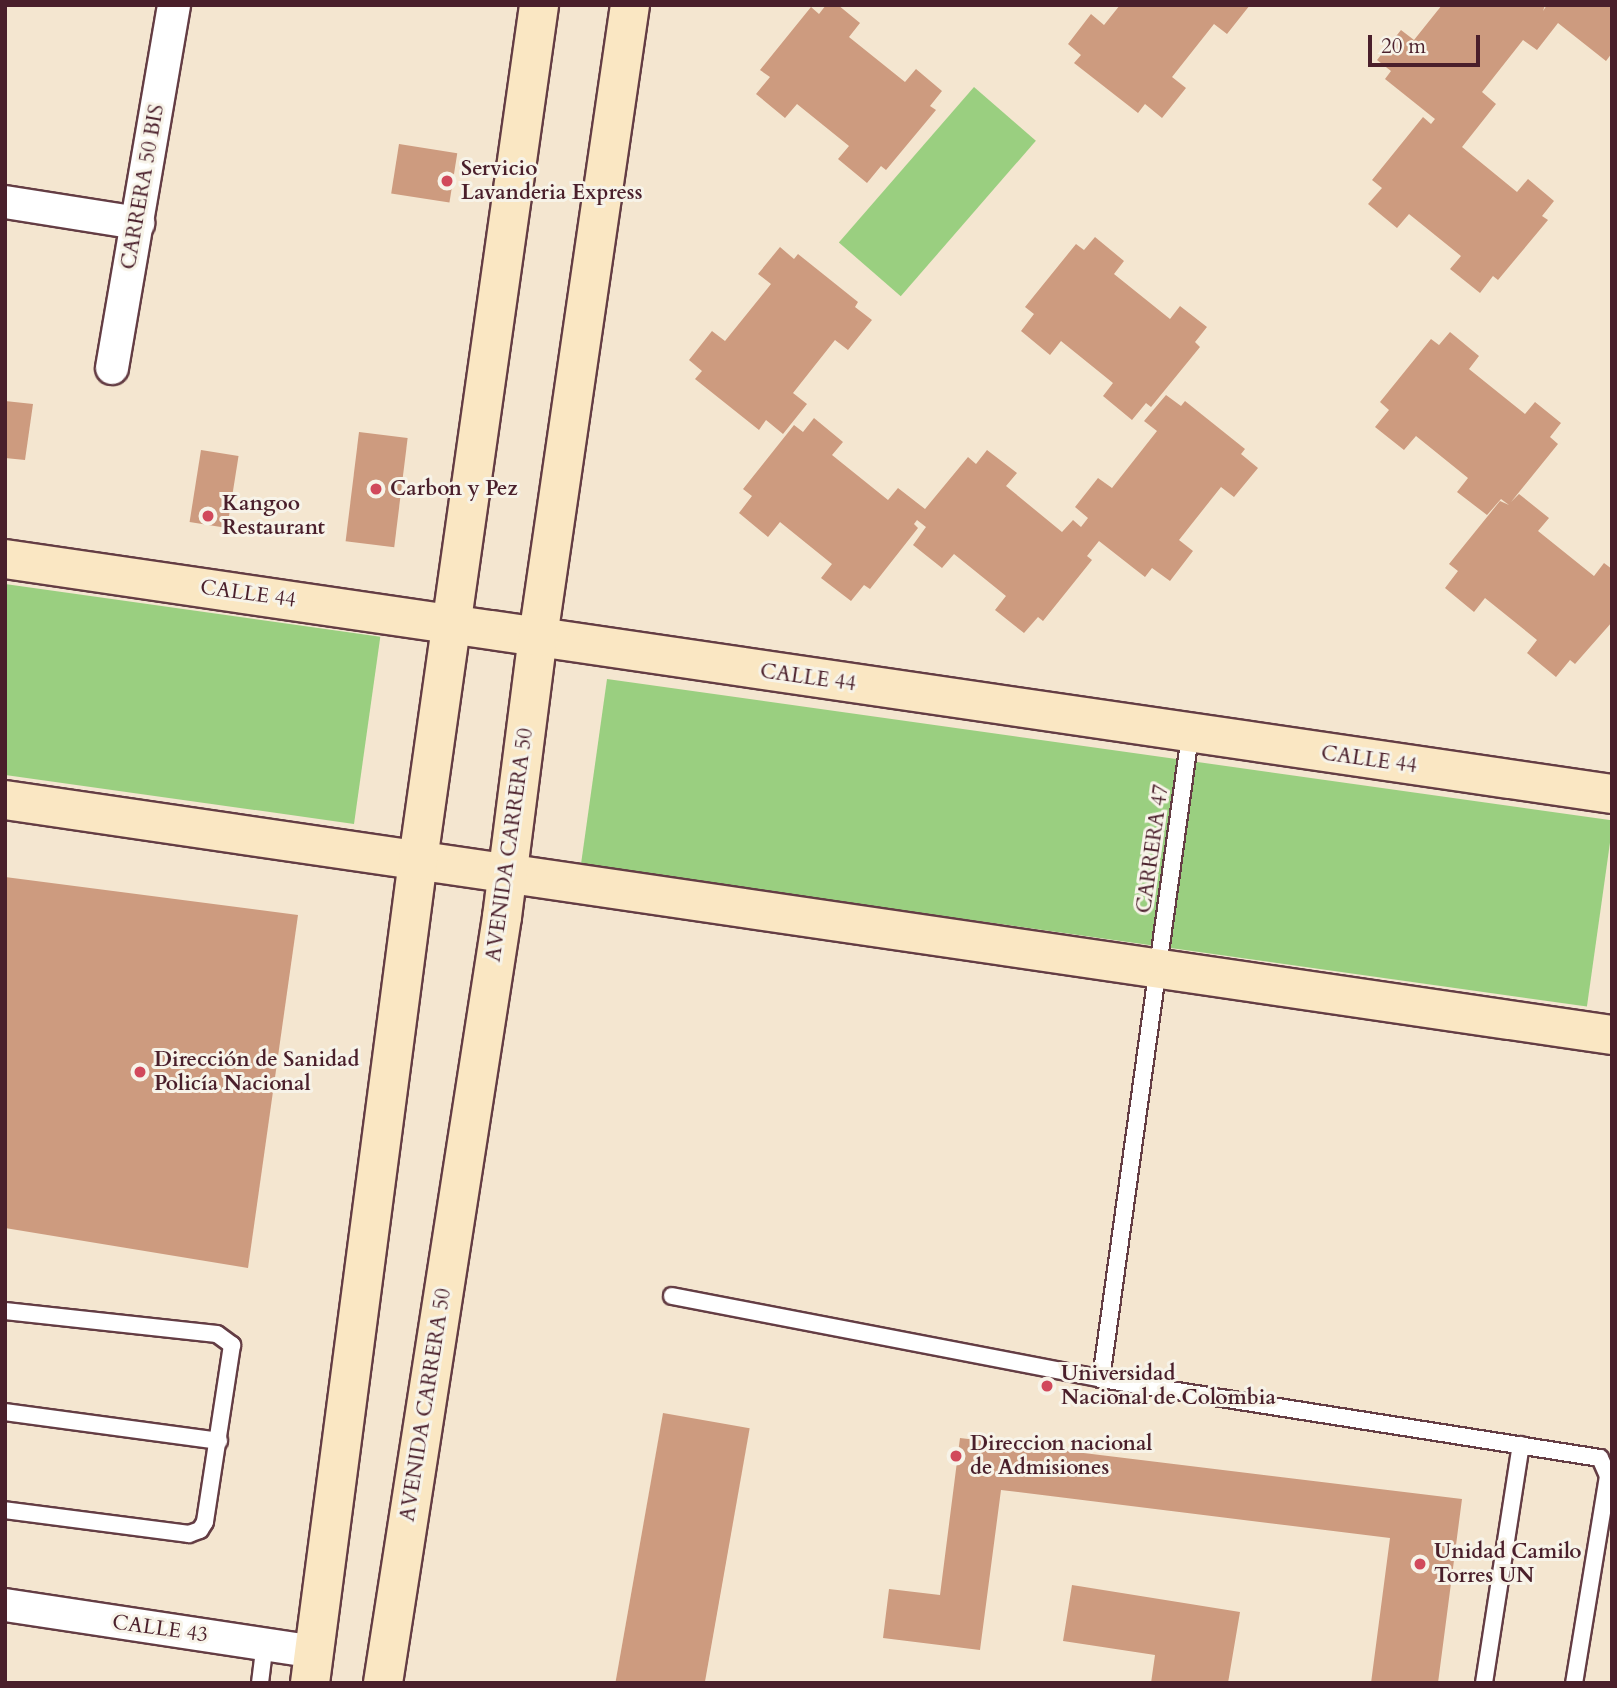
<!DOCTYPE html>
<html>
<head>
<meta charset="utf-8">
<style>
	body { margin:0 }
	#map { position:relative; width:1617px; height:1688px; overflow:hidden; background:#f4e6d0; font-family:Cardo,serif }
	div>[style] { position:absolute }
	.green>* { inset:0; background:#9acf80; transform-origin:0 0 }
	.building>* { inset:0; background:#cd9b7f; transform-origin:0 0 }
	.roads { filter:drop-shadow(2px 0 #643d44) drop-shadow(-2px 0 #643d44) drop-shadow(0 2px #643d44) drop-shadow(0 -2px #643d44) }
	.lane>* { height:16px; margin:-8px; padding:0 8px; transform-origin:8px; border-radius:8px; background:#fff }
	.street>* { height:32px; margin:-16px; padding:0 16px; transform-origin:16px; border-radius:16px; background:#fff }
	.secondary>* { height:38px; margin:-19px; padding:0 19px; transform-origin:19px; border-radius:19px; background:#fae7c3 }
	.dots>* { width:19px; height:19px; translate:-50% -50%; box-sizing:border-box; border:4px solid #f7f3e8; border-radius:50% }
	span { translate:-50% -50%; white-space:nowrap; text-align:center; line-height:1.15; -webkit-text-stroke:6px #f7f3e8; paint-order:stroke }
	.poi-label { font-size:21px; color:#4a1f2b; font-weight:700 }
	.left { translate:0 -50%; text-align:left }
	.street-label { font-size:21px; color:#4a1f2b }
	.frame { position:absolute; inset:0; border:7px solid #4a1f2b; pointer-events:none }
	.scale { position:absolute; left:1368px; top:35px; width:112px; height:32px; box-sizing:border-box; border:4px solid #4a1f2b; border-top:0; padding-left:9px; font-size:21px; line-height:24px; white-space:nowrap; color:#4a1f2b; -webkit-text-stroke:5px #f7f3e8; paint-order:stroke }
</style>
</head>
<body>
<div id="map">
	<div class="green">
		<i style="left:974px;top:87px;width:82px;height:206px;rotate:41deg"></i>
		<i style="left:5px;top:584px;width:379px;height:189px;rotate:8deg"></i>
		<i style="left:607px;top:679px;width:1016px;height:188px;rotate:8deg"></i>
	</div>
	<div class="building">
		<i style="clip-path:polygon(826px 5px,838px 5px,860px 23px,849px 37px,905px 82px,916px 69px,942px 91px,930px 106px,936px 110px,886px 170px,881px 166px,867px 183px,838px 159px,849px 146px,797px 104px,785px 118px,756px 94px,770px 77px,760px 70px,811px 7px,819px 14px)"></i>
		<i style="clip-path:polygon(1120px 5px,1250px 5px,1227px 34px,1214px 24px,1172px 77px,1186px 88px,1162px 118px,1145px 104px,1138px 113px,1074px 63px,1081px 55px,1068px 44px,1091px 14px,1104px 25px)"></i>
		<i style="clip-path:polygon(1442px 5px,1545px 5px,1543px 11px,1547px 5px,1612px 5px,1612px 53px,1606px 61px,1558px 23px,1537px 50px,1523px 40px,1482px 92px,1496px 104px,1462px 147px,1517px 192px,1528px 179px,1554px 201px,1542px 216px,1548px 220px,1498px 280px,1493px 276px,1480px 293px,1450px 269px,1461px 256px,1409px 214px,1397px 228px,1368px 204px,1382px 188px,1372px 180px,1423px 117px,1431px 124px,1435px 119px,1385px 79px,1391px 71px,1377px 60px,1401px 30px,1414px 40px)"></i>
		<i style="left:399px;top:144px;width:59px;height:50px;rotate:9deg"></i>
		<i style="clip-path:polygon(1095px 237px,1124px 261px,1114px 274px,1170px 319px,1180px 306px,1207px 327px,1195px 342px,1200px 347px,1151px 407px,1146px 403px,1132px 420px,1103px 396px,1113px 383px,1061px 341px,1050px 355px,1021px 331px,1034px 314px,1025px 307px,1076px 244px,1084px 250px)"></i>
		<i style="clip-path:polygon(780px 247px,794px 259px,798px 254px,858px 302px,855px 307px,872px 320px,848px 350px,835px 340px,793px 393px,807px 404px,783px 434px,766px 420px,759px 430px,695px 379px,702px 371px,689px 360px,712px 331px,725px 341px,771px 284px,758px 274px)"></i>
		<i style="clip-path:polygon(1450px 332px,1479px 356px,1469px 369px,1525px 414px,1535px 402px,1561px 423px,1550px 437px,1558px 444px,1511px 502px,1519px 494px,1549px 518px,1538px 531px,1594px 576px,1604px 563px,1612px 569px,1612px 622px,1575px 664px,1570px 660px,1556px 677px,1527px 653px,1537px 640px,1485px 598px,1474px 612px,1445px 588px,1458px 571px,1449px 564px,1500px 501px,1509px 505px,1501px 499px,1487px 515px,1457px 492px,1468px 478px,1416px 436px,1404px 450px,1375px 427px,1389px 410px,1380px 402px,1431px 339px,1439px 345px)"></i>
		<i style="clip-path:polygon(1166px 395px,1181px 406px,1185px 401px,1245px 449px,1241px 454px,1258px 468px,1234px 497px,1221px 487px,1179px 540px,1193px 551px,1170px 581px,1152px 568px,1145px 577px,1099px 541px,1087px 556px,1092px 560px,1043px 621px,1038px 617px,1024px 633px,995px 610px,1006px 596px,954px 554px,942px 568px,913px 545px,926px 527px,917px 520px,914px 524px,918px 528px,870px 589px,864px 585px,851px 601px,821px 578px,832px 564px,780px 522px,768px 537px,739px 513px,752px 496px,743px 489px,794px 425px,803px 432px,814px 418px,843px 442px,832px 455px,888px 500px,898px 488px,925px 509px,968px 457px,976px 464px,987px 450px,1017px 473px,1006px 486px,1062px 532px,1073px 520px,1081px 527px,1088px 518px,1075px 507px,1098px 478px,1112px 488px,1157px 431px,1144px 421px)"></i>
		<i style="clip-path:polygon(5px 401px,33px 404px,25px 460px,5px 458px)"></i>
		<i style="left:359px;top:432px;width:49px;height:110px;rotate:7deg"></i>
		<i style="left:201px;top:450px;width:38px;height:73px;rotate:9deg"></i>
		<i style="clip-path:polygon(5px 877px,298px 915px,248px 1268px,5px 1228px)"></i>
		<i style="left:663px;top:1413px;width:88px;height:274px;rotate:10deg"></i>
		<i style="clip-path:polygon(960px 1438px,1462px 1499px,1438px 1683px,1371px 1683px,1390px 1538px,1001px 1490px,980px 1650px,883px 1638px,889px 1589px,940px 1595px)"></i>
		<i style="clip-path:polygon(1072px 1585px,1240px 1612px,1228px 1683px,1151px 1683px,1155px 1655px,1063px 1641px)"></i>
	</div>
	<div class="roads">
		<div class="lane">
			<i style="left:672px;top:1296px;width:437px;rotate:10.9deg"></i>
			<i style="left:1101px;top:1379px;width:505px;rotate:9deg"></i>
			<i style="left:1600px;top:1458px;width:20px;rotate:66deg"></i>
			<i style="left:1608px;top:1476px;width:210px;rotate:99.3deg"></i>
			<i style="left:5px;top:1311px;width:213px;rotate:6.2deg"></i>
			<i style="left:217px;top:1334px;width:19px;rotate:36deg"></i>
			<i style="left:232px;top:1345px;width:179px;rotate:98.7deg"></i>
			<i style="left:205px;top:1522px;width:9px;rotate:122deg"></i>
			<i style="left:200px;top:1530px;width:12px;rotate:160deg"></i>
			<i style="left:189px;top:1534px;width:186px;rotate:-172.6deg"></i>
			<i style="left:1101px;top:1379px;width:650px;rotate:-82.13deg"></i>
			<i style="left:5px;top:1412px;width:216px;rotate:7.7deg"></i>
			<i style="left:260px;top:1683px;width:39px;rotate:-83deg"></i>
			<i style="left:1484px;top:1683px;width:241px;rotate:-81.2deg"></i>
		</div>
		<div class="street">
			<i style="left:5px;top:202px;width:135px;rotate:9deg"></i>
			<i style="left:112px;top:368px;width:368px;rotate:-80.3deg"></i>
			<i style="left:5px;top:1605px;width:314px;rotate:8.6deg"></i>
		</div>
		<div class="secondary">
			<i style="left:5px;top:559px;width:1624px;rotate:8.32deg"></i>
			<i style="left:5px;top:800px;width:1624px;rotate:8.32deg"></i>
			<i style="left:310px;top:1683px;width:830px;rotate:-82.52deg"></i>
			<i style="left:418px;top:860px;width:864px;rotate:-81.94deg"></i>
			<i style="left:383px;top:1683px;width:775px;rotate:-81.17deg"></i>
			<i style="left:502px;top:917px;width:282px;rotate:-82.7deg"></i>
			<i style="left:538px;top:637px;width:639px;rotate:-81.72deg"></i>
		</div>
	</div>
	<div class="dots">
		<i style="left:447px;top:181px;background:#d1495b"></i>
		<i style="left:376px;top:489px;background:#d1495b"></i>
		<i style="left:208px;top:516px;background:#d1495b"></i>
		<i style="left:140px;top:1072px;background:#d1495b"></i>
		<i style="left:1047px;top:1386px;background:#d1495b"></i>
		<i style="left:956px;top:1456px;background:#d1495b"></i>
		<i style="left:1420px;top:1564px;background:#d1495b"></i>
	</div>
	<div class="poi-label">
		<span class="left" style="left:461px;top:181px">Servicio<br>Lavanderia Express</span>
		<span class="left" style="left:390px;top:489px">Carbon y Pez</span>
		<span class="left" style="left:222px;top:516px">Kangoo<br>Restaurant</span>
		<span class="left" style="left:154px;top:1072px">Dirección de Sanidad<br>Policía Nacional</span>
		<span class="left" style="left:1061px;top:1386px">Universidad<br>Nacional de Colombia</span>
		<span class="left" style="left:970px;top:1456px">Direccion nacional<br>de Admisiones</span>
		<span class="left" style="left:1434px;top:1564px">Unidad Camilo<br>Torres UN</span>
	</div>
	<div class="street-label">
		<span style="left:143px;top:187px;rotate:-80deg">CARRERA 50 BIS</span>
		<span style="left:248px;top:594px;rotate:8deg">CALLE 44</span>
		<span style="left:808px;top:678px;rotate:8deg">CALLE 44</span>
		<span style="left:1369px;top:760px;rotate:8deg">CALLE 44</span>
		<span style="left:510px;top:845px;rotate:-82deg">AVENIDA CARRERA 50</span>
		<span style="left:1153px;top:849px;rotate:-82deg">CARRERA 47</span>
		<span style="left:426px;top:1405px;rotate:-81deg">AVENIDA CARRERA 50</span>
		<span style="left:160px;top:1629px;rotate:8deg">CALLE 43</span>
	</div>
	<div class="frame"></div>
	<div class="scale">20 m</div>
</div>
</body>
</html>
